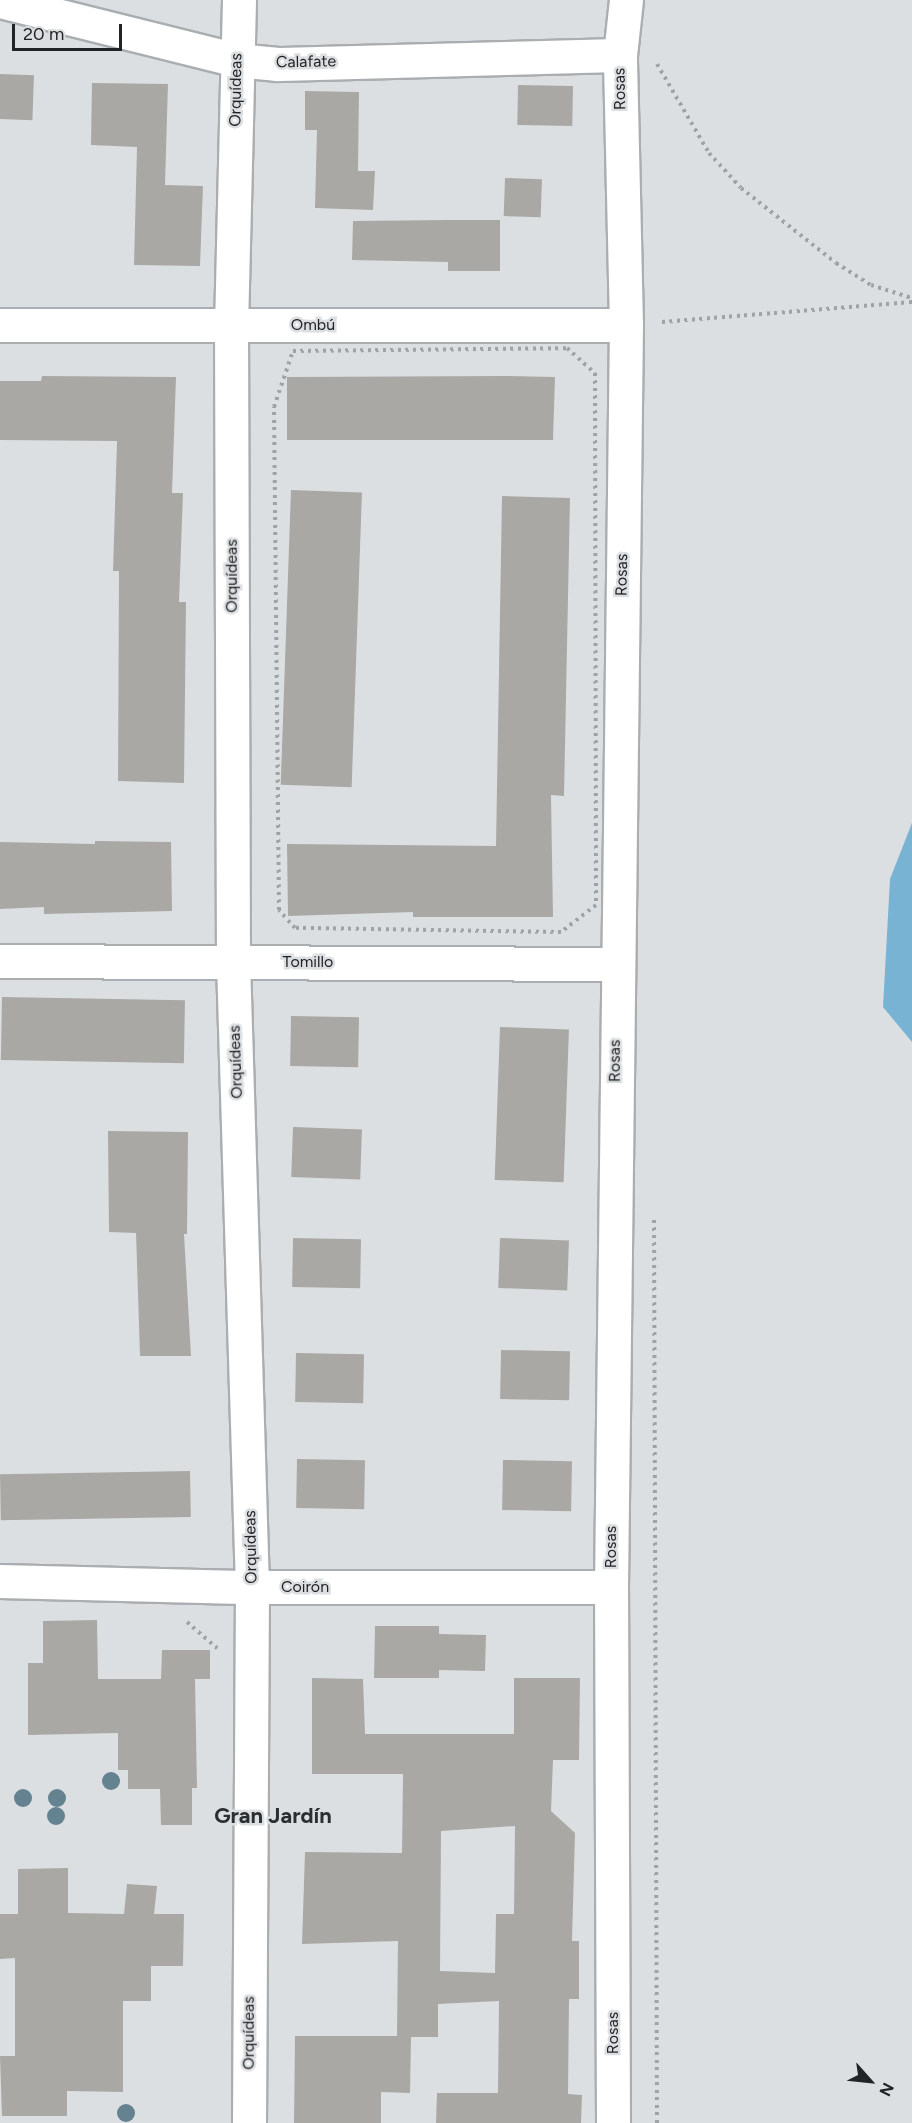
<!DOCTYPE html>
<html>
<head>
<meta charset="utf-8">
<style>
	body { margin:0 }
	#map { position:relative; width:912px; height:2123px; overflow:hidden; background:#dcdfe2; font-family:Figtree,sans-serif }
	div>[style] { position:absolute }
	.water>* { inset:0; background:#78b3d4 }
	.building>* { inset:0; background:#aaa8a5; transform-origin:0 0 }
	.path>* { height:4px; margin-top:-2px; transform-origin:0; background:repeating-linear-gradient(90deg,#a0a3a5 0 3px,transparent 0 7.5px) }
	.roads { filter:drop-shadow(2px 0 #abaeb0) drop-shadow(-2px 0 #abaeb0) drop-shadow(0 2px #abaeb0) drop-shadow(0 -2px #abaeb0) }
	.street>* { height:33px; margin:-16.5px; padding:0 16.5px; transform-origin:16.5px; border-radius:16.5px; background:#fff }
	.secondary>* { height:33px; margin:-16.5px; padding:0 16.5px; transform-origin:16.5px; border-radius:16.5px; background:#fff }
	.trees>* { width:18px; height:18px; margin:-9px; border-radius:50%; background:#648290 }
	span { translate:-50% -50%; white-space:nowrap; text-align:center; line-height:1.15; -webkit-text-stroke:5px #dcdfe2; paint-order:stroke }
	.street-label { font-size:16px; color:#222324 }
	.district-label { font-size:22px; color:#2c2f30; font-weight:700 }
	.north { position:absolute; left:840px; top:2051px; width:60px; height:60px; -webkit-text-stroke:4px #dcdfe2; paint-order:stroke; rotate:117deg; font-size:16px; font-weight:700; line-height:24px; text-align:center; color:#222324 }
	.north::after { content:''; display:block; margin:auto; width:21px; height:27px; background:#222324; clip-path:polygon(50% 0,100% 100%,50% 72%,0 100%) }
	.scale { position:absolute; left:12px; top:24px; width:110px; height:27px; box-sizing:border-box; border:3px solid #222324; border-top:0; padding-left:8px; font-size:18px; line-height:21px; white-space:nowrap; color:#222324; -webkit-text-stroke:4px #dcdfe2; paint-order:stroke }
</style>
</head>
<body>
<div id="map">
	<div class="water">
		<i style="clip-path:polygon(912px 823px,912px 1042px,883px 1007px,890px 879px)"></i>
	</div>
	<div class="building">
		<i style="left:0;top:74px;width:34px;height:45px;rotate:2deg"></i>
		<i style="clip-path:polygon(92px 83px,168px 84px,165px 185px,203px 186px,200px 266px,134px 265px,137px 147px,91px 145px)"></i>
		<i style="left:518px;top:85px;width:55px;height:40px;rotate:1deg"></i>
		<i style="clip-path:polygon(305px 91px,359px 92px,358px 171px,375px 171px,373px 210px,315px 208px,317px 130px,305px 130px)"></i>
		<i style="left:505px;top:178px;width:37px;height:38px;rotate:2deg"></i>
		<i style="clip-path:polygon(448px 220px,500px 220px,500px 271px,448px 271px,448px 262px,352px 260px,353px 221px)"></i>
		<i style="clip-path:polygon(42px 376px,176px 377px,172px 493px,183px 493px,179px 602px,186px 602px,184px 783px,118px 781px,119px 571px,113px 571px,117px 441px,0 440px,0 381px,41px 381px)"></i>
		<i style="clip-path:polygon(505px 376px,555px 377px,553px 440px,287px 440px,287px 377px)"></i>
		<i style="left:291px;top:490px;width:71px;height:295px;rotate:2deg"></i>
		<i style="clip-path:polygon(502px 496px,570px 498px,564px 796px,551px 795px,553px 917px,413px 917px,413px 912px,288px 916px,287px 844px,496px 846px)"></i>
		<i style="clip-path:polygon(95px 841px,171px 842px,172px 911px,44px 914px,44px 907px,0 909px,0 842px,95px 844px)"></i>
		<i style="left:2px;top:997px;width:183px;height:63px;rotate:1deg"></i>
		<i style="left:291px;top:1016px;width:68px;height:50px;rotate:1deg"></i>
		<i style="left:500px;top:1027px;width:69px;height:153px;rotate:2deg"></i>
		<i style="left:293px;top:1127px;width:69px;height:50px;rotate:2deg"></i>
		<i style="clip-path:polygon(108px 1131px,188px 1132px,187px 1234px,184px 1234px,191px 1356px,140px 1356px,136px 1233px,109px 1232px)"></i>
		<i style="left:293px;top:1238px;width:68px;height:49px;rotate:1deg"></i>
		<i style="left:500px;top:1238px;width:69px;height:50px;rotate:2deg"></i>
		<i style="left:501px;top:1350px;width:69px;height:49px;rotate:1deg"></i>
		<i style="left:296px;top:1353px;width:68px;height:49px;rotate:1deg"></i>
		<i style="left:297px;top:1459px;width:68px;height:49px;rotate:1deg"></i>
		<i style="left:503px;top:1460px;width:69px;height:50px;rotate:1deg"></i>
		<i style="left:190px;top:1471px;width:46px;height:190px;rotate:89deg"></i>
		<i style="clip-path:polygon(97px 1620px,98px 1679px,161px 1679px,162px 1650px,210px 1650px,210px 1679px,195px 1679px,197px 1788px,192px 1788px,192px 1825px,161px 1825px,160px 1789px,128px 1789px,128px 1770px,118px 1770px,118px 1733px,28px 1735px,28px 1663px,43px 1663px,43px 1621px)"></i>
		<i style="clip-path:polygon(375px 1626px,439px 1626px,439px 1634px,486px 1635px,485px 1671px,439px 1670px,439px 1678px,374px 1678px)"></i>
		<i style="clip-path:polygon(evenodd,312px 1678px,363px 1679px,365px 1734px,514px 1734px,514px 1678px,580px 1678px,579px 1760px,553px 1760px,551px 1811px,575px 1833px,572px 1941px,579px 1941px,579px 1999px,569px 1999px,568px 2094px,582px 2095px,581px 2123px,436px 2123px,437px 2093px,498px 2093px,499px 2001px,438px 2004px,438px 2037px,411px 2037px,410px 2093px,381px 2092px,381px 2123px,294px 2123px,295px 2036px,397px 2036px,398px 1941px,302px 1944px,305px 1852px,402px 1853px,403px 1774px,312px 1774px,312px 1678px,515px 1826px,514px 1914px,496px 1914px,495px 1973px,440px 1971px,441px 1831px,515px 1826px)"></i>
		<i style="clip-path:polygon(68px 1868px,68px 1913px,124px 1914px,127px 1884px,157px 1886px,154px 1914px,184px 1914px,183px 1966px,151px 1966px,151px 2001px,123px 2001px,123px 2092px,67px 2091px,67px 2116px,2px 2116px,0 2056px,15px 2056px,15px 1958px,0 1959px,0 1914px,18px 1914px,18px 1869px)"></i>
	</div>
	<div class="path">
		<i style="left:657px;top:64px;width:103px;rotate:59.7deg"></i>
		<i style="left:709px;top:153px;width:47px;rotate:47.6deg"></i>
		<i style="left:741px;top:188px;width:121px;rotate:38.3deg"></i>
		<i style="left:836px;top:263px;width:41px;rotate:32.2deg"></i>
		<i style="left:871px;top:285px;width:43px;rotate:17.6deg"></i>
		<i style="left:662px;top:322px;width:251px;rotate:-4.6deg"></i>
		<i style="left:567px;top:348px;width:38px;rotate:42deg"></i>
		<i style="left:595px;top:373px;width:532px;rotate:89.89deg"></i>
		<i style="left:596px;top:905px;width:44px;rotate:142.4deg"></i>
		<i style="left:561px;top:932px;width:266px;rotate:-179.1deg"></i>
		<i style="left:295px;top:928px;width:24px;rotate:-132deg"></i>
		<i style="left:279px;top:910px;width:503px;rotate:-90.57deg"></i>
		<i style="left:274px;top:407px;width:59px;rotate:-71.3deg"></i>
		<i style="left:293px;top:351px;width:274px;rotate:-0.6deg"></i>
		<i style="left:654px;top:1220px;width:903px;rotate:89.81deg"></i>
		<i style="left:187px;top:1622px;width:40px;rotate:41deg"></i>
	</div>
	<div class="roads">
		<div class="street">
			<i style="left:239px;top:0;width:325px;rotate:91.4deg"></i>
			<i style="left:231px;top:325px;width:637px;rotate:89.82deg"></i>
			<i style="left:233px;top:962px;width:625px;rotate:88.26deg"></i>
			<i style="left:252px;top:1587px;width:536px;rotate:90.32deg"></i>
			<i style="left:0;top:1px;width:243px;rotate:14deg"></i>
			<i style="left:236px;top:60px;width:42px;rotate:5.4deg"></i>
			<i style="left:278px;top:64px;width:342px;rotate:-1.5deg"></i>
			<i style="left:0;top:961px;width:615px;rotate:0.28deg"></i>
			<i style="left:0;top:1581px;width:252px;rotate:1.4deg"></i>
			<i style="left:252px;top:1587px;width:359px"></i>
			<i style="left:613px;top:2123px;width:536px;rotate:-90.21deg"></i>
			<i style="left:611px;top:1587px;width:1262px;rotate:-89.32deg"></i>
		</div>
		<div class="secondary">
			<i style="left:0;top:325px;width:626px"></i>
			<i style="left:626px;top:325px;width:270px;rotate:-91.3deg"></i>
			<i style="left:620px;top:55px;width:55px;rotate:-83.8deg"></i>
		</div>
	</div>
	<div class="trees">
		<i style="left:111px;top:1781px"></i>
		<i style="left:23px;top:1798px"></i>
		<i style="left:57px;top:1798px"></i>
		<i style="left:56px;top:1816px"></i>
		<i style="left:126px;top:2113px"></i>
	</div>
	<div class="street-label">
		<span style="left:306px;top:62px;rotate:-1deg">Calafate</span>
		<span style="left:620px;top:89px;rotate:-91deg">Rosas</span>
		<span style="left:236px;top:90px;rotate:-89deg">Orquídeas</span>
		<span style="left:313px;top:325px">Ombú</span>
		<span style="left:622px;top:575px;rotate:-89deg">Rosas</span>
		<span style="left:232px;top:576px;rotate:-90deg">Orquídeas</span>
		<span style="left:308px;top:962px">Tomillo</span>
		<span style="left:615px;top:1061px;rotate:-90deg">Rosas</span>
		<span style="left:236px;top:1062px;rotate:-92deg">Orquídeas</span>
		<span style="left:251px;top:1547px;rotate:-91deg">Orquídeas</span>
		<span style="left:611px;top:1547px;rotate:-90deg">Rosas</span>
		<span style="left:305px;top:1587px">Coirón</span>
		<span style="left:249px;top:2033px;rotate:-90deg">Orquídeas</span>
		<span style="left:613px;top:2033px;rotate:-90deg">Rosas</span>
	</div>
	<div class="district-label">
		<span style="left:273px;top:1816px">Gran Jardín</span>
	</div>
	<div class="north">N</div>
	<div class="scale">20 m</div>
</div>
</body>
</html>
